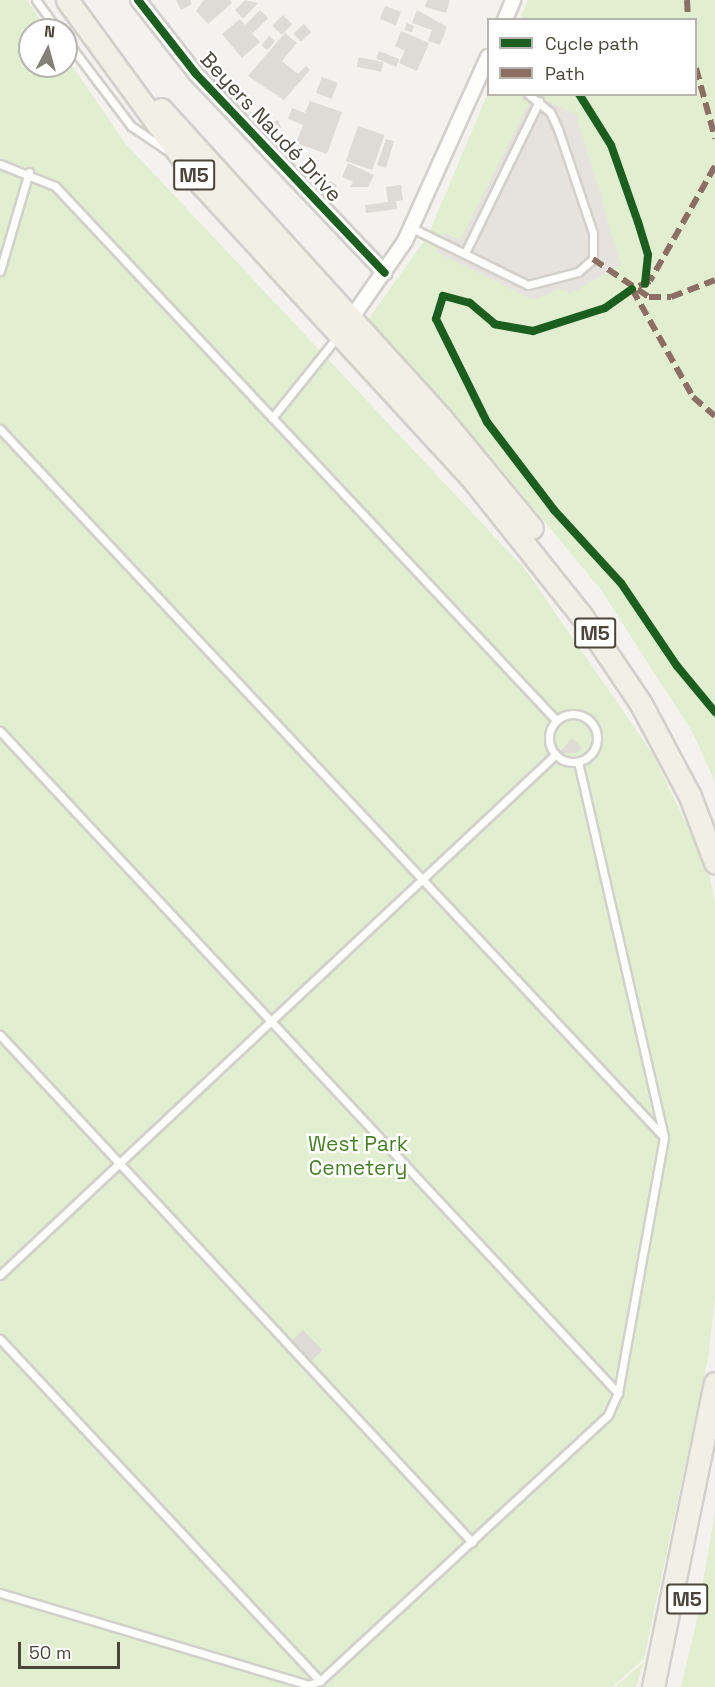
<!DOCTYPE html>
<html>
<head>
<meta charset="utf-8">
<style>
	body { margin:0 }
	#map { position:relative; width:715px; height:1687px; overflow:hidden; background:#f4f2ee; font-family:"Space Grotesk",sans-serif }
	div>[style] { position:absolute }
	.green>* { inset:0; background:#e1eecf }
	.parking>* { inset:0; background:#e6e3df }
	.building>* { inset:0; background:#dedbd6; transform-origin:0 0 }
	.roads { filter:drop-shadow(2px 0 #d2d0cb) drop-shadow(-2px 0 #d2d0cb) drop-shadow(0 2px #d2d0cb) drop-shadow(0 -2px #d2d0cb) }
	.service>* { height:7px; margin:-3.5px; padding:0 3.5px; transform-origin:3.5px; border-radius:3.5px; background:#fdfdfc }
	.service>.ring { margin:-3.5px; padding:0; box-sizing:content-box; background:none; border:7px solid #fdfdfc; border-radius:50% }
	.minor>* { height:14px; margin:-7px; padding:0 7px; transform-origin:7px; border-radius:7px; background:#fdfdfc }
	.primary>* { height:21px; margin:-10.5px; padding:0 10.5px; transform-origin:10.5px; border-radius:10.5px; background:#f2efe6 }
	.quiet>* { height:6px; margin-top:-3px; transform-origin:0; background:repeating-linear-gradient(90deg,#8d6e63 0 12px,transparent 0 18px) }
	.cycleway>* { height:8px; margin:-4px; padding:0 4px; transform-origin:4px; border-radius:4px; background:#1b5e20 }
	span { translate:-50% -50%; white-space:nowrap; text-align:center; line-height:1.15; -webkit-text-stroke:5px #fff; paint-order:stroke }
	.shield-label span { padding:2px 4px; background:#fff; border:2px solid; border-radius:4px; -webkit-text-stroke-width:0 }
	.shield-label { font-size:20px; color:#4b4439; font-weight:700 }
	.street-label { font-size:21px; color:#4b4439 }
	.park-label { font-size:21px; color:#4a7f2a }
	.legend { position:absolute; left:487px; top:18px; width:210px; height:78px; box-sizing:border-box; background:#fff; border:2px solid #b7b4b0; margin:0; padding:8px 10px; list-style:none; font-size:18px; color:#4b4439 }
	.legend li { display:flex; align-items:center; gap:12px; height:30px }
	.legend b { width:30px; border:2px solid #b7b4b0 }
	.north { position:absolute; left:18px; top:18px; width:60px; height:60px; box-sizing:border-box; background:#fff; border:2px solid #b7b4b0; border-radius:50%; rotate:6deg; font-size:16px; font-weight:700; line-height:24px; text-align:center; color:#4b4439 }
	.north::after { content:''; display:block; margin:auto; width:21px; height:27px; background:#868178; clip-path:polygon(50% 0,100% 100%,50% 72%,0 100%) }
	.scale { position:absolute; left:18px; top:1642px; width:102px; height:27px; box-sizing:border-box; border:3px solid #4b4439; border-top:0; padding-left:8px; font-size:18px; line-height:21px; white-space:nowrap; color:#4b4439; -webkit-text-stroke:4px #fff; paint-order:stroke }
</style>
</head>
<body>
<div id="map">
	<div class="green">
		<i style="clip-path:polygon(0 0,27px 0,47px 30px,30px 30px,30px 66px,66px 66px,66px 57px,125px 143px,525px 569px,652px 753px,708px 869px,715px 903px,715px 1297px,708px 1358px,644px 1659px,612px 1687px,0 1687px)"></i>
		<i style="clip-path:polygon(528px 0,715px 0,715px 782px,693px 733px,601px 590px,488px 453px,360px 331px,428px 235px,488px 93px,696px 94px,696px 20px,520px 19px)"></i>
		<i style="clip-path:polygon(715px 1513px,715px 1687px,681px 1687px,694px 1633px)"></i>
		<i style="clip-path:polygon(644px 1662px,636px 1687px,615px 1687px)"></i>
	</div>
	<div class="parking">
		<i style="clip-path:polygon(533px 95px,576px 114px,621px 265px,571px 293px,558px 290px,533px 300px,436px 252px,445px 233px,460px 240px)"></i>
	</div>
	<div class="building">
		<i style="clip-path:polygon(176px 0,190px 0,192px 4px,181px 10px)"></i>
		<i style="clip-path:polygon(204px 0,230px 0,232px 3px,208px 24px,196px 11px)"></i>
		<i style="clip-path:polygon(245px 0,258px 3px,243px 19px,235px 10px)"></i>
		<i style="clip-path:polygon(427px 0,450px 0,446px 13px,425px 7px)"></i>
		<i style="left:385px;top:6px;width:17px;height:14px;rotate:21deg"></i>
		<i style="clip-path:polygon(260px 10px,268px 18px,253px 33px,248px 29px,260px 42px,242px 58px,222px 34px,240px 19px,245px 25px)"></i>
		<i style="clip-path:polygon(417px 10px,447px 27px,440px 45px,428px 41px,432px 30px,412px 23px)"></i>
		<i style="left:283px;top:15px;width:13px;height:15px;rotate:45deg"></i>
		<i style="left:407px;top:23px;width:8px;height:7px;rotate:23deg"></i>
		<i style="left:304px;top:24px;width:11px;height:14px;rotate:49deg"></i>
		<i style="clip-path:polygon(401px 31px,429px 43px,417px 71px,399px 63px,405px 51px,395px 46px)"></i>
		<i style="clip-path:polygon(285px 33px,297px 43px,282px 61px,298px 74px,306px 66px,310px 70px,284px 100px,248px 76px)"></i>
		<i style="left:269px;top:36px;width:8px;height:12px;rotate:40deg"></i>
		<i style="left:379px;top:51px;width:22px;height:8px;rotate:22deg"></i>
		<i style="left:359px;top:57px;width:25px;height:10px;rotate:12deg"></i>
		<i style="left:322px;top:77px;width:17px;height:17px;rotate:21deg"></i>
		<i style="clip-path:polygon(310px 101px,342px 112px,327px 154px,296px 143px,303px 125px,288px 119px,292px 108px,305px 113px)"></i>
		<i style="left:278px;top:120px;width:9px;height:8px;rotate:69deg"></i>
		<i style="left:358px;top:126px;width:28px;height:37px;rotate:19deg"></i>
		<i style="clip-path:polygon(386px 139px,394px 141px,386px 168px,377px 165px)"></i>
		<i style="clip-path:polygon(348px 163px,374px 175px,368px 187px,350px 187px,353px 182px,342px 177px)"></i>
		<i style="clip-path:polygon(330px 181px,337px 185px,332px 192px,326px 188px)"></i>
		<i style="clip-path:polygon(401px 185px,403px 200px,396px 201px,397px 209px,366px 213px,365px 205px,388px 202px,386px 187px)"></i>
		<i style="clip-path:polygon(572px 738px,582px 748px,576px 753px,559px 753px)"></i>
		<i style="left:303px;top:1330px;width:28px;height:16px;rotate:46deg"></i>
	</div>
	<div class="roads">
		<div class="service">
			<i style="left:36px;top:0;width:37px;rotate:54deg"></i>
			<i style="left:66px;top:40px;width:108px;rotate:52.9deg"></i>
			<i style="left:131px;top:126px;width:45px;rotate:34deg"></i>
			<i style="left:0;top:164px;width:59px;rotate:21.8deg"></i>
			<i style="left:55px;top:186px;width:732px;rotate:46.83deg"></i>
			<i style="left:412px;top:228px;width:129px;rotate:26.2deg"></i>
			<i style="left:528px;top:285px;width:52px;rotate:-14.6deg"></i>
			<i style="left:578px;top:272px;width:20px;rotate:-41deg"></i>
			<i style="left:593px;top:259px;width:26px;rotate:-90deg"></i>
			<i style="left:593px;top:233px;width:110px;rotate:-108.6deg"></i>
			<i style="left:558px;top:129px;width:19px;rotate:-115deg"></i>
			<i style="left:550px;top:112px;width:28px;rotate:-141deg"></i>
			<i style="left:465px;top:253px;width:169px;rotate:-64deg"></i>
			<i style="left:0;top:271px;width:103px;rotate:-73.7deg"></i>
			<i style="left:272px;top:418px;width:105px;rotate:-51.2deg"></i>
			<i style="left:0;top:429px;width:969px;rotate:46.84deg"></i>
			<i class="ring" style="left:549px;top:714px;width:41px;height:41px"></i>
			<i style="left:0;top:731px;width:906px;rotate:46.97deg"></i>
			<i style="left:0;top:1035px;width:693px;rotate:47.05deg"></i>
			<i style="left:0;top:1275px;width:761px;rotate:-43.14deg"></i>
			<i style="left:0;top:1339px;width:468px;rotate:46.9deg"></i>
			<i style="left:0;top:1593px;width:321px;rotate:16.6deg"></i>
			<i style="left:308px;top:1685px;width:13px;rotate:-18deg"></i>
			<i style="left:320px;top:1681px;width:392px;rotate:-42.7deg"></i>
			<i style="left:608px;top:1415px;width:24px;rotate:-66deg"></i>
			<i style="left:618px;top:1393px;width:260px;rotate:-79.8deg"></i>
			<i style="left:664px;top:1137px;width:385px;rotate:-102.9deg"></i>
		</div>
		<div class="minor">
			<i style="left:138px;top:0;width:94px;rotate:51.9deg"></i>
			<i style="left:196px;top:74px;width:274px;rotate:46.5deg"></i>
			<i style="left:505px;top:20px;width:22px;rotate:-68deg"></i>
			<i style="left:348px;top:323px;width:100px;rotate:-55.2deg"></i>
			<i style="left:405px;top:241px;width:202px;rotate:-65.7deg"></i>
		</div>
		<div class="primary">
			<i style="left:67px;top:0;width:229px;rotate:53.9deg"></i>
			<i style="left:202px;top:185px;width:396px;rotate:47.4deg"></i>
			<i style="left:470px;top:476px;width:178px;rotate:51.4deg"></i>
			<i style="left:581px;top:615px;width:107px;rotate:56deg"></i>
			<i style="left:641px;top:704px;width:104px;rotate:62deg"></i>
			<i style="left:690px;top:796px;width:71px;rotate:69.3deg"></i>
			<i style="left:161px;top:109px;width:418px;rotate:47.8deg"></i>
			<i style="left:442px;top:419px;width:141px;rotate:50.5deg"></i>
			<i style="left:653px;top:1687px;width:310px;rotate:-78.5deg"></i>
		</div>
	</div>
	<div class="quiet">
		<i style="left:687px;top:0;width:20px;rotate:87deg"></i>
		<i style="left:696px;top:68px;width:73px;rotate:74.8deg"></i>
		<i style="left:715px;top:166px;width:132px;rotate:119.5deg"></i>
		<i style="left:650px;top:281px;width:20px;rotate:156deg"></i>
		<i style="left:632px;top:289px;width:124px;rotate:60.5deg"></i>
		<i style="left:693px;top:397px;width:29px;rotate:41deg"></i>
		<i style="left:593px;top:259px;width:68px;rotate:34.2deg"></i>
		<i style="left:649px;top:297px;width:22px"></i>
		<i style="left:671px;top:297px;width:47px;rotate:-21.1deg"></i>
	</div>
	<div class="cycleway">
		<i style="left:138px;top:0;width:94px;rotate:51.9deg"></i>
		<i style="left:196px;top:74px;width:274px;rotate:46.5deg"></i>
		<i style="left:579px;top:94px;width:60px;rotate:57.9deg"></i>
		<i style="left:611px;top:145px;width:82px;rotate:70.7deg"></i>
		<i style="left:638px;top:222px;width:34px;rotate:73deg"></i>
		<i style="left:648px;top:255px;width:29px;rotate:96deg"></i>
		<i style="left:632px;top:289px;width:33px;rotate:145deg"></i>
		<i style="left:605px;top:308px;width:76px;rotate:162.3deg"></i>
		<i style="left:533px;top:331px;width:39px;rotate:-170deg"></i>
		<i style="left:495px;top:324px;width:33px;rotate:-140deg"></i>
		<i style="left:470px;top:303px;width:28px;rotate:-165deg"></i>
		<i style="left:443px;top:296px;width:24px;rotate:107deg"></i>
		<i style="left:436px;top:319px;width:115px;rotate:63.7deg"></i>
		<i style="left:487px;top:422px;width:111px;rotate:52.7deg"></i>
		<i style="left:554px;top:510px;width:99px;rotate:47.5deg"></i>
		<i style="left:621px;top:583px;width:100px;rotate:56deg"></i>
		<i style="left:677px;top:666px;width:60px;rotate:50.4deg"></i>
	</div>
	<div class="shield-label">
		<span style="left:194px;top:175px">M5</span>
		<span style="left:595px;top:633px">M5</span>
		<span style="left:687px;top:1599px">M5</span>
	</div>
	<div class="street-label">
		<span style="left:271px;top:127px;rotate:47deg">Beyers Naudé Drive</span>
	</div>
	<div class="park-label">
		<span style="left:358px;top:1156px">West Park<br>Cemetery</span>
	</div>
	<ul class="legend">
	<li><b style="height:8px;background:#1b5e20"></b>Cycle path</li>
	<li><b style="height:8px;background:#8d6e63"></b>Path</li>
	</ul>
	<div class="north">N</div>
	<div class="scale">50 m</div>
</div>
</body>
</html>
